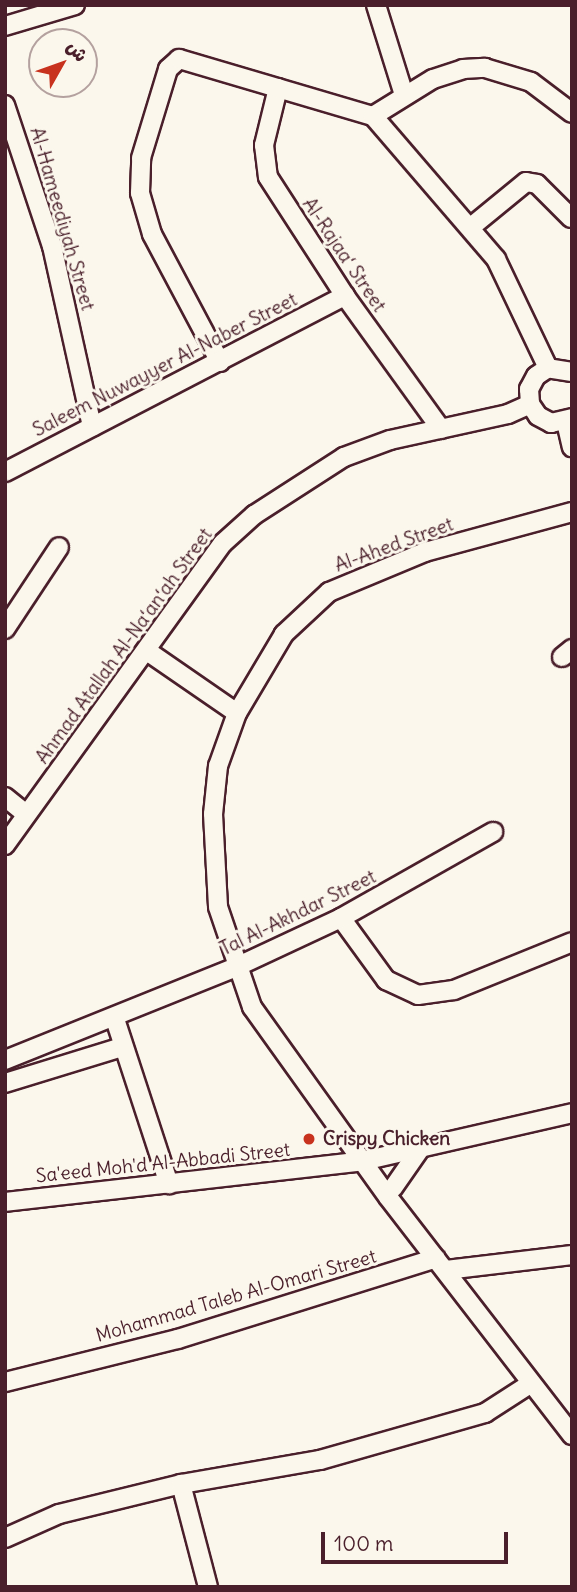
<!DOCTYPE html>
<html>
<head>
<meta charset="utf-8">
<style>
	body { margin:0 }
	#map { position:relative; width:577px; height:1592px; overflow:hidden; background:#fbf7ec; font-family:Delius,"Playpen Sans Arabic",sans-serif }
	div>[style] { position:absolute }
	.roads { filter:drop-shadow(2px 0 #4a1f2b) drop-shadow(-2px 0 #4a1f2b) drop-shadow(0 2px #4a1f2b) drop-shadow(0 -2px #4a1f2b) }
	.minor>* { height:18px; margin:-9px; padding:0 9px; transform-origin:9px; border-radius:9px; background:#fbf7ec }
	.dots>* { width:19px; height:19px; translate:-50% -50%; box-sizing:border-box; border:4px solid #fbf7ec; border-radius:50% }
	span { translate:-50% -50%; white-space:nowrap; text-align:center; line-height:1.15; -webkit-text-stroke:6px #fbf7ec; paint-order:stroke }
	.street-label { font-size:19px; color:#4a1f2b }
	.poi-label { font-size:19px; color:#4a1f2b; font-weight:700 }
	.left { translate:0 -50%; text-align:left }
	.frame { position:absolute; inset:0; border:7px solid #4a1f2b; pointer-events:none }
	.north { position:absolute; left:28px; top:28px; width:70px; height:70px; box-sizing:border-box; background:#fbf7ec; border:2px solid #b4a19f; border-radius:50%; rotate:50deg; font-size:19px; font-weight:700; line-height:28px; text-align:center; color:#4a1f2b }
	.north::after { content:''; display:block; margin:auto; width:24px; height:32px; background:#c8321e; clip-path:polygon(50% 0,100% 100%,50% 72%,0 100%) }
	.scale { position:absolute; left:321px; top:1532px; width:187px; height:32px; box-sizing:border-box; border:4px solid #4a1f2b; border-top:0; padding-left:9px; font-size:21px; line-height:24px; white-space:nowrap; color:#4a1f2b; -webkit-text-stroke:5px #fbf7ec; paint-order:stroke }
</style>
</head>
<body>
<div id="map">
	<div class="roads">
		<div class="minor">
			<i style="left:376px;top:5px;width:94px;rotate:72.7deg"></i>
			<i style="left:5px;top:26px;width:73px;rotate:-16.7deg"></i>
			<i style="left:278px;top:88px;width:59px;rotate:103.8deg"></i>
			<i style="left:264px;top:145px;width:32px;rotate:83deg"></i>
			<i style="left:268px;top:177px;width:142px;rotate:57.1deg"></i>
			<i style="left:345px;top:296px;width:164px;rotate:54.2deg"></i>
			<i style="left:5px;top:105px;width:149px;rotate:71.6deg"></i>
			<i style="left:52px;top:246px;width:185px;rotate:77.5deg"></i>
			<i style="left:373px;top:116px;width:70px;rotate:-31.7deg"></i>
			<i style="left:433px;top:79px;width:32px;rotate:-18deg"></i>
			<i style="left:463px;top:69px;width:22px;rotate:-3deg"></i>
			<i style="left:485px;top:68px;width:48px;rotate:16.9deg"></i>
			<i style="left:531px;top:82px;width:51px;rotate:37.1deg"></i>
			<i style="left:471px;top:227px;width:71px;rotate:-39.3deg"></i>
			<i style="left:526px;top:182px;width:11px;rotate:10deg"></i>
			<i style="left:537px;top:184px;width:48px;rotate:45deg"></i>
			<i style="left:220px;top:362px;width:145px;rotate:-118deg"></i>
			<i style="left:152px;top:234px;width:43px;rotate:-106.3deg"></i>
			<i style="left:140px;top:193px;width:35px;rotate:-88deg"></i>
			<i style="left:141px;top:158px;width:93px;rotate:-73.1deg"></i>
			<i style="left:168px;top:69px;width:15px;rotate:-42deg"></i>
			<i style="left:179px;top:59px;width:202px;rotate:16.4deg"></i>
			<i style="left:373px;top:116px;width:189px;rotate:49.3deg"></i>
			<i style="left:496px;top:259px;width:121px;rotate:64.5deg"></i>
			<i style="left:572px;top:372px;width:24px;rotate:-171deg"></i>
			<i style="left:548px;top:368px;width:14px;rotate:146deg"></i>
			<i style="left:536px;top:376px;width:15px;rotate:118deg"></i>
			<i style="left:529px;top:389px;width:15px;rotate:86deg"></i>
			<i style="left:530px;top:404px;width:14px;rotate:56deg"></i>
			<i style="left:538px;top:416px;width:15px;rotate:28deg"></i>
			<i style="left:551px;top:423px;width:22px;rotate:-13deg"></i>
			<i style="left:566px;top:422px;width:26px;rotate:77deg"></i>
			<i style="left:5px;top:472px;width:383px;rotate:-27.4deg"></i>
			<i style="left:572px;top:512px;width:152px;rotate:164.8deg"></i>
			<i style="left:425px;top:552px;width:104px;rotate:157.4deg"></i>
			<i style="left:329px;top:592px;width:62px;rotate:137deg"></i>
			<i style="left:284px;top:634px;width:92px;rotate:120.7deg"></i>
			<i style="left:237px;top:713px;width:56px;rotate:109.7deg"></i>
			<i style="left:218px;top:766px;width:48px;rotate:95.9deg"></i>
			<i style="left:213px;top:814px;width:93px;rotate:86.9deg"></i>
			<i style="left:218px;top:907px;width:106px;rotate:71.2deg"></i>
			<i style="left:252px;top:1007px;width:234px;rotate:54.4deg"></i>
			<i style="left:388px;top:1197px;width:301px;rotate:52.3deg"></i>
			<i style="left:5px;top:629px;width:98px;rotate:-56.6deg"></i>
			<i style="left:147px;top:651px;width:109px;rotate:34.6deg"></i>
			<i style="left:562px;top:657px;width:13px;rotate:-39deg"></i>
			<i style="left:5px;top:797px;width:27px;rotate:39deg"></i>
			<i style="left:5px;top:845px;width:372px;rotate:-54.2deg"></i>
			<i style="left:223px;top:543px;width:42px;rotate:-42.1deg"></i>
			<i style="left:254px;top:515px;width:107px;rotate:-32.8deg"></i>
			<i style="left:344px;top:457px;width:49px;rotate:-20.3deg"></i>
			<i style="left:390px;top:440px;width:121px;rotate:-12.4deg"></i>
			<i style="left:508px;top:414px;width:24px;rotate:-24deg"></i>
			<i style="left:341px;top:918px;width:77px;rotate:54deg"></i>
			<i style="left:386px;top:980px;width:35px;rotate:25deg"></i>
			<i style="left:418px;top:995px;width:36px;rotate:-8deg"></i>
			<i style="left:454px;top:990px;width:127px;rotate:-22.1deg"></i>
			<i style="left:115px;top:1019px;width:174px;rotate:71.9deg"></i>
			<i style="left:5px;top:1060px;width:249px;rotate:-21.9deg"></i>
			<i style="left:236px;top:967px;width:116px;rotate:-25deg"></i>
			<i style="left:341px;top:918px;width:175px;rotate:-29.5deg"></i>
			<i style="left:5px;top:1083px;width:122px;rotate:-17.1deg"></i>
			<i style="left:393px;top:1188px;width:47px;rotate:-55.3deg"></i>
			<i style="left:5px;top:1202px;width:360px;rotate:-6.5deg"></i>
			<i style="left:363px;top:1161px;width:214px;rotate:-12.9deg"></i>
			<i style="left:446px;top:1270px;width:127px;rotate:-6.8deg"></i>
			<i style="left:5px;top:1382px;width:178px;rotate:-14deg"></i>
			<i style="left:178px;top:1339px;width:270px;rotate:-17.4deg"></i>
			<i style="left:181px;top:1484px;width:106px;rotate:75.3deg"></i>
			<i style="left:5px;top:1538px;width:59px;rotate:-24deg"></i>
			<i style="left:59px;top:1514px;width:126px;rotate:-13.8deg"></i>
			<i style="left:181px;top:1484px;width:141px;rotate:-9.8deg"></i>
			<i style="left:320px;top:1460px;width:172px;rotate:-15.9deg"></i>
			<i style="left:485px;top:1413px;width:54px;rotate:-32.8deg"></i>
		</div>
	</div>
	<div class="dots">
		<i style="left:309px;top:1139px;background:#c8321e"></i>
	</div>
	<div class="street-label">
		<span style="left:62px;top:219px;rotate:74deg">Al-Hameediyah Street</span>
		<span style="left:344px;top:255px;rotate:56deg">Al-Rajaa‘ Street</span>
		<span style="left:165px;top:365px;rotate:-27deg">Saleem Nuwayyer Al-Naber Street</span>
		<span style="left:394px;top:545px;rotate:-20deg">Al-Ahed Street</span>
		<span style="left:124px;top:646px;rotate:-54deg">Ahmad Atallah Al-Na‘an‘ah Street</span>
		<span style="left:298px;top:913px;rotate:-26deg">Tal Al-Akhdar Street</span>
		<span style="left:163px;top:1163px;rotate:-6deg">Sa'eed Moh'd Al-Abbadi Street</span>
		<span style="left:236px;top:1296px;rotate:-16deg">Mohammad Taleb Al-Omari Street</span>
	</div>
	<div class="poi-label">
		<span class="left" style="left:323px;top:1139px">Crispy Chicken</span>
	</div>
	<div class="frame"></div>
	<div class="north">ش</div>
	<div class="scale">100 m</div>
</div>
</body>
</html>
